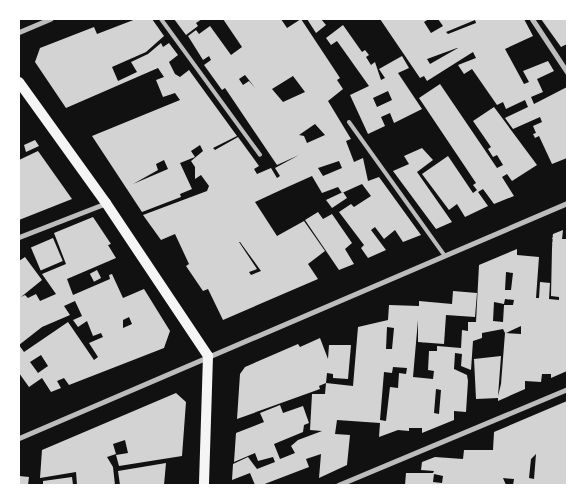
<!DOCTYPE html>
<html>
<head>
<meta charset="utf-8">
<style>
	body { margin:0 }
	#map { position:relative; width:586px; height:504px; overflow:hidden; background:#111; font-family:"Open Sans",sans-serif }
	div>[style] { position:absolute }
	.building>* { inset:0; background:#d3d3d3; transform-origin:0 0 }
	.service>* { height:4px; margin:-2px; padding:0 2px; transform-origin:2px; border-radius:2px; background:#bcbcbc }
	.minor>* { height:5px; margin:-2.5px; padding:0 2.5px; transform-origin:2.5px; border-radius:2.5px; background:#bcbcbc }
	.secondary>* { height:10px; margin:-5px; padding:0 5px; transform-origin:5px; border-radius:5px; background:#f5f5f5 }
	span { translate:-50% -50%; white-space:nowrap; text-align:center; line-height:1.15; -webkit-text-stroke:5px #fff; paint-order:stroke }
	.frame { position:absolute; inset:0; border:20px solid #fff; pointer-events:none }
</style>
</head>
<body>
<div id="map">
	<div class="building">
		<i style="clip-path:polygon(evenodd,136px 19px,152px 19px,164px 36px,146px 52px,112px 67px,118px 81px,137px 72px,131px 62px,148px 54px,161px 43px,163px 47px,169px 43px,178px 55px,169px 62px,175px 74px,180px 77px,189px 70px,237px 136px,213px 148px,215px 150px,238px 137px,259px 166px,254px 169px,257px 174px,271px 168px,277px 178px,280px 176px,275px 168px,299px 155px,277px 165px,225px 88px,222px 90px,204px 65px,211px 60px,209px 56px,203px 60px,188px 36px,196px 30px,199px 34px,210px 26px,231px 55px,242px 47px,223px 19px,281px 19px,287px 28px,301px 19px,340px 78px,337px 80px,343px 89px,328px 101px,351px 139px,346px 141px,354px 162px,363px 158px,368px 181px,379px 177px,421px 235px,403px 242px,395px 230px,384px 239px,375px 227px,371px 230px,386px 250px,368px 258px,361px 248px,364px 245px,339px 212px,351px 204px,354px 207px,371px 196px,362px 184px,342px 193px,338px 187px,322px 193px,312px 176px,283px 189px,255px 202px,277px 236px,304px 221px,325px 251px,308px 264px,318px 279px,223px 320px,208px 289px,203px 291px,186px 266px,189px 264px,175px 234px,161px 240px,143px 215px,207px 191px,209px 186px,201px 175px,195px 179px,195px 167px,191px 161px,203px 151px,200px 145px,191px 151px,195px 157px,180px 163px,192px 189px,180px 194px,181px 197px,142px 212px,92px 136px,180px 100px,175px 93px,163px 97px,156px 80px,164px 77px,158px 68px,66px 108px,35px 62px,40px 48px,94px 27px,97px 34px,136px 19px,245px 75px,249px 80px,255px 88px,249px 81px,243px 85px,239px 79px,245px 75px,136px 19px,293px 76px,305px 92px,283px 102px,272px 89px,293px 76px,136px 19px,315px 124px,325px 135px,307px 143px,304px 136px,299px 135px,315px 124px,136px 19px,164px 160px,168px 169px,133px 184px,158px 170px,156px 164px,164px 160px,136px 19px,339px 161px,342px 168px,323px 176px,318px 168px,339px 161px,136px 19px,239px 242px,240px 242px,261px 271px,251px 275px,249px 272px,257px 269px,239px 242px)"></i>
		<i style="clip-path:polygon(174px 19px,202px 19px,196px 23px,198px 26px,186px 35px)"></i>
		<i style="clip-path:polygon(307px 19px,321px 19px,326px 25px,316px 33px)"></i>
		<i style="clip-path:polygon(evenodd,380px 19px,429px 19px,424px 22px,431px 33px,443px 26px,438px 19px,524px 19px,533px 36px,505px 49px,524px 84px,529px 82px,523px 71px,548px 61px,554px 71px,537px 79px,543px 92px,531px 97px,534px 104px,567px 87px,567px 158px,552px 164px,539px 136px,535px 138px,533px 134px,536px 133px,533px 126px,542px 122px,540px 117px,513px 129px,505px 118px,528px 107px,525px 100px,506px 109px,503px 102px,497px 105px,472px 69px,464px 74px,458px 65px,476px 58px,473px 52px,427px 81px,424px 76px,420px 78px,380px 19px,475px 20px,476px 23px,448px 34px,446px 32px,475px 20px,380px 19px,458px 48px,430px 64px,427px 59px,457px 48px,458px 48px)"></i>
		<i style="clip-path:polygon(541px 19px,567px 19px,567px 44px,561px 47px)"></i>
		<i style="clip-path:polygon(evenodd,343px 25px,362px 52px,365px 50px,369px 55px,366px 57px,371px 65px,375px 62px,381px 80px,385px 78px,379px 69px,402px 56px,409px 68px,398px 73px,422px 109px,394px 123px,390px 113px,381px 117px,385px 126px,368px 134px,350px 95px,369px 86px,337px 41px,331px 45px,326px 38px,343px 25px,388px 91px,392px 100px,377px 107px,373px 98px,388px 91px)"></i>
		<i style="clip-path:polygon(440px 84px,497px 168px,503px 165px,497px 155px,493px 157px,488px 149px,491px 147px,473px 121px,494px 107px,537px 165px,512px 181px,507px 174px,502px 177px,514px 196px,494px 204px,483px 189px,478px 192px,488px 206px,465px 217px,457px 204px,449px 210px,422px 174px,448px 156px,473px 193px,477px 190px,473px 185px,476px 183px,419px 98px)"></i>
		<i style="clip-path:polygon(35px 140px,39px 146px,26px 152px,24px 145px)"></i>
		<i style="clip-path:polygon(422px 148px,433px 160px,417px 172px,452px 222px,436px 229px,393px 171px,409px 164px,404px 156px)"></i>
		<i style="clip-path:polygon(38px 151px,72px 199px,19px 220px,19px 160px)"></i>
		<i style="clip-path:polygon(343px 192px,347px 198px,332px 208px,326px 200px)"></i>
		<i style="clip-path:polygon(318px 212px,323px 219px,332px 214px,352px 243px,345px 249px,354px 264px,339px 270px,305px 220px)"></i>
		<i style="clip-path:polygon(evenodd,93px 217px,111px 244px,108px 245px,116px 258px,67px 279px,73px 295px,110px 279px,109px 275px,112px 274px,123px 298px,144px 289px,170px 331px,164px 348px,69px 385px,64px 378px,57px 381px,61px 388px,51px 392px,42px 378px,29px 387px,19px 373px,19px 261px,25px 257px,42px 280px,21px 297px,25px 295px,28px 298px,36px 294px,40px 301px,56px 294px,42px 274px,66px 264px,54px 233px,93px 217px,75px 301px,82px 316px,73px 320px,78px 327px,87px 321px,93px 336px,101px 333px,103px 337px,89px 343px,98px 357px,94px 360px,68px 322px,24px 352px,19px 345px,42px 327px,70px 315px,64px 306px,75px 301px,93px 217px,129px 317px,132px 324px,123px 328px,123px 320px,129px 317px,93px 217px,41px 355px,48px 366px,38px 373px,30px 362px,41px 355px)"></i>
		<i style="clip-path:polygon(evenodd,563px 230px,562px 239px,567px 239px,567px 371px,551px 378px,551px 374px,542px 374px,541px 382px,525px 381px,525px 389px,498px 401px,498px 398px,476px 399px,474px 359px,501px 356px,498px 396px,501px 384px,505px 333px,503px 329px,482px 333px,482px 338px,473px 341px,471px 370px,461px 366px,462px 354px,455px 353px,454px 369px,467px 375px,468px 381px,466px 412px,454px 411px,454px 420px,422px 433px,422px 428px,409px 428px,409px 431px,398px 430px,379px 437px,380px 423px,337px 420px,335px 434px,350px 435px,347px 465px,319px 478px,321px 454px,306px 459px,309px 467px,262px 485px,255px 485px,250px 473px,232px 480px,233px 464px,248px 457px,257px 469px,275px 462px,273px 457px,258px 461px,255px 453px,234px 462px,236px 433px,264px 422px,260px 413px,280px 405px,283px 413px,303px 406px,309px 423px,304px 425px,303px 432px,274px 444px,280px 459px,295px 453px,291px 446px,298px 440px,322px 431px,310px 430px,312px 394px,325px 394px,326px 383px,353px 386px,358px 327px,388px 320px,389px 305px,419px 306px,419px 301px,452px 304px,453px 291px,477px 293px,475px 317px,446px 315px,444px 344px,418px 342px,418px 320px,413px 377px,433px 379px,434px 371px,428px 370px,429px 351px,437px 351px,437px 346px,461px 348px,462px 330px,468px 331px,468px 322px,476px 322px,479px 265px,517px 249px,517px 255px,539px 257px,536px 298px,539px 298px,540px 282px,550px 283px,549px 299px,559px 300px,559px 297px,551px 296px,552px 248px,553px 234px,563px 230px,506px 272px,513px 273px,511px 290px,505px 290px,506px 272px,563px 230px,505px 299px,514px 300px,513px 305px,504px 305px,503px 322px,493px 321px,494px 302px,504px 304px,505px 299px,563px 230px,521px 326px,521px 334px,505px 333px,506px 333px,521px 326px,563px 230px,387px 327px,394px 328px,392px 349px,386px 349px,387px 327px,563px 230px,393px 367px,407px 368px,406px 374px,399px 373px,398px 388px,390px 387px,386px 421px,380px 420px,384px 372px,392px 373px,393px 367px,563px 230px,436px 389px,441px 390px,439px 414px,434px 413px,436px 389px)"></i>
		<i style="left:53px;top:238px;width:25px;height:24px;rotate:67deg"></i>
		<i style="left:97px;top:270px;width:9px;height:8px;rotate:63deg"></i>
		<i style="clip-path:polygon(320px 338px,328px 359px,329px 345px,351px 345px,348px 379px,333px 378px,333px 374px,327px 373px,326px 383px,319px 386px,320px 389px,237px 419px,240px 374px,245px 367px,298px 344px,300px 347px)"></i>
		<i style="clip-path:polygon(176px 393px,186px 402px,182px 456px,119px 466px,116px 455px,128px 453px,125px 440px,113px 444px,116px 454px,107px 457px,113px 467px,115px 485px,77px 485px,76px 472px,40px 478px,42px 450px)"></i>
		<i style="clip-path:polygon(evenodd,567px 401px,567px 485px,513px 485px,514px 479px,503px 478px,506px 485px,405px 485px,406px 473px,433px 473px,434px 471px,421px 470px,422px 462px,435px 457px,463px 459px,464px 450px,493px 450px,494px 432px,567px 401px,536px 454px,534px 479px,529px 478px,531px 459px,536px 454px,567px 401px,434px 474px,443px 476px,442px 483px,433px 482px,434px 474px)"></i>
		<i style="clip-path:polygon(166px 463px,164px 485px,120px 485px,118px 471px)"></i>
		<i style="clip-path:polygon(19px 476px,29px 477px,28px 485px,19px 485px)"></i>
		<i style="clip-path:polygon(72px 477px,73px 485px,43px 485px,43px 481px)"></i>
	</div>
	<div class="service">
		<i style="left:161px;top:19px;width:168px;rotate:53.9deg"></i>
		<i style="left:349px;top:122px;width:165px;rotate:54.4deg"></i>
	</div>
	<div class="minor">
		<i style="left:532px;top:19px;width:64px;rotate:56.6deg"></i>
		<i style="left:19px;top:32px;width:34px;rotate:-23deg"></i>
		<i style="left:19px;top:237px;width:93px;rotate:-21.3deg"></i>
		<i style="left:19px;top:438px;width:596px;rotate:-23.21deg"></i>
		<i style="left:338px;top:485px;width:248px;rotate:-22.7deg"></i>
	</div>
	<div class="secondary">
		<i style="left:19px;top:82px;width:149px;rotate:54.3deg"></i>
		<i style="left:106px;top:203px;width:184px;rotate:56.3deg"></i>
		<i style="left:208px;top:356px;width:129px;rotate:91.8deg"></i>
	</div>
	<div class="frame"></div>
</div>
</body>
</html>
